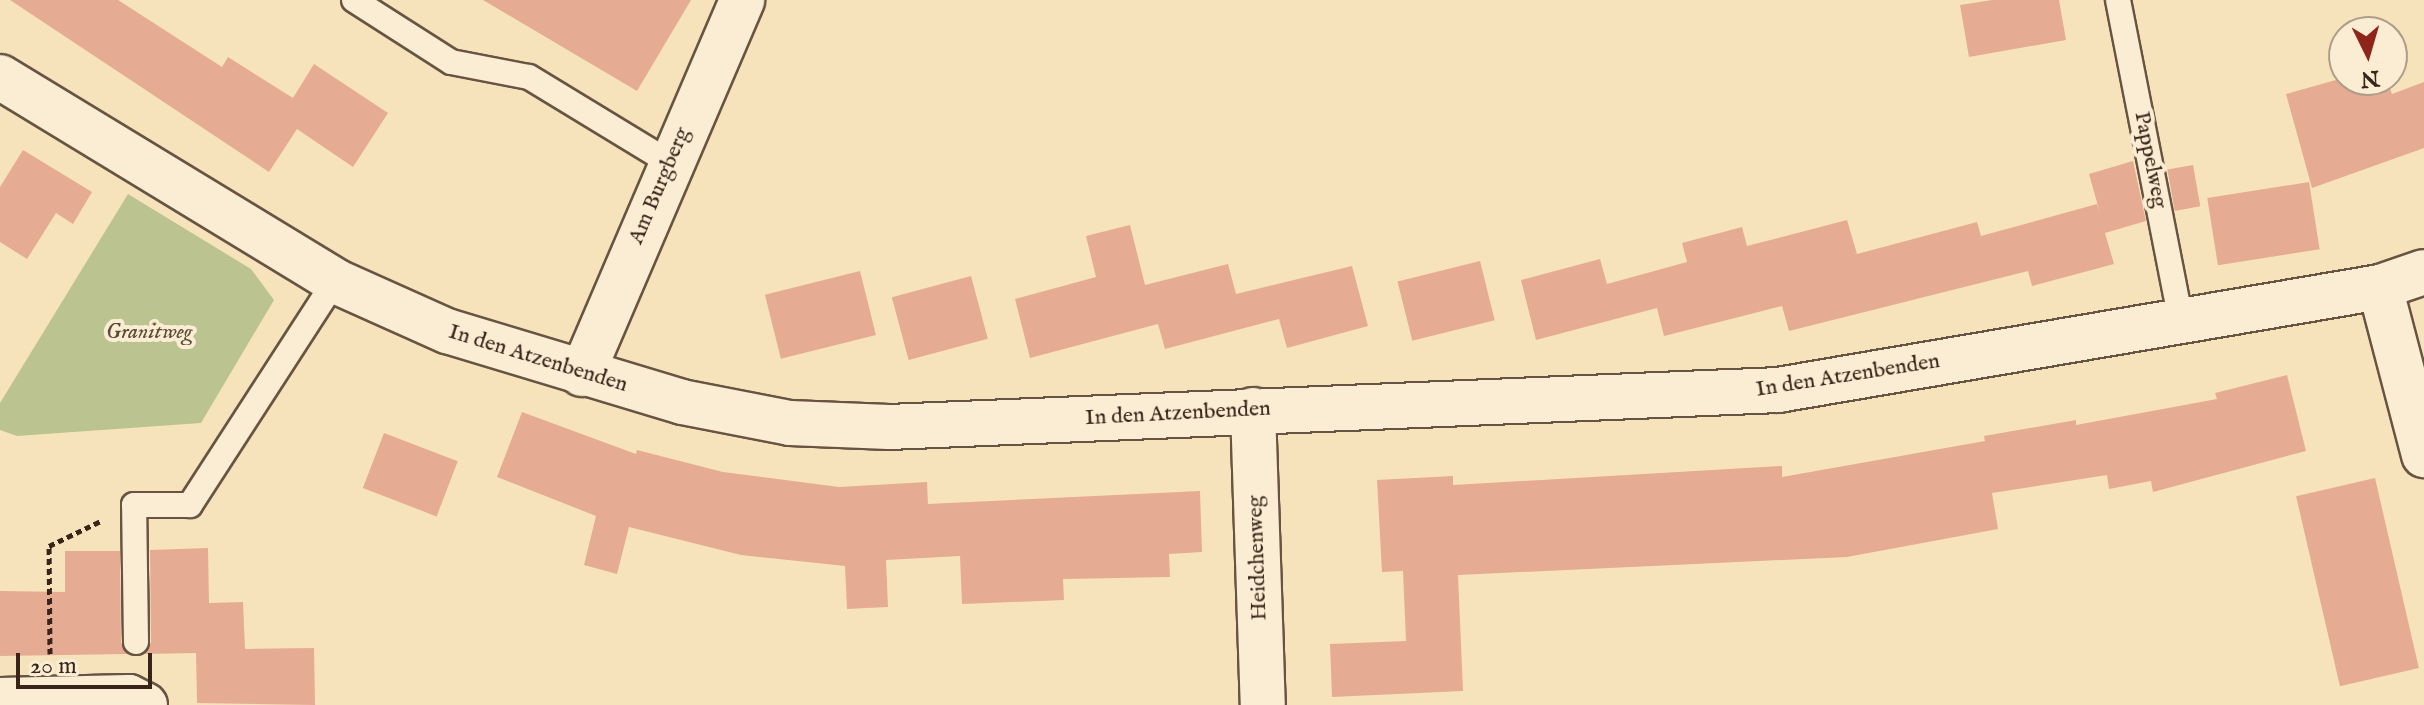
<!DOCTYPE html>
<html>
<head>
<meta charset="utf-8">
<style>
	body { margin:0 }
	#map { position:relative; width:2424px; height:705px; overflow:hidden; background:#f7e3bb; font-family:"IM FELL English",serif }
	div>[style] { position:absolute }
	.green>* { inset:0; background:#bbc491 }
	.building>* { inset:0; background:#e5ac93; transform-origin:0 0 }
	.path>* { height:5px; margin-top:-2.5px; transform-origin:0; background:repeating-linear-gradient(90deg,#39241a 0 6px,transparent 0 10px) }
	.roads { filter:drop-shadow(2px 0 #685442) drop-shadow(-2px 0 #685442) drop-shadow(0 2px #685442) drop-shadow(0 -2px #685442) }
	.service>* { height:24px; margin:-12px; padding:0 12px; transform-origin:12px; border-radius:12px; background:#faedd3 }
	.minor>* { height:44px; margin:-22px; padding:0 22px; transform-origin:22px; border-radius:22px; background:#faedd3 }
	span { translate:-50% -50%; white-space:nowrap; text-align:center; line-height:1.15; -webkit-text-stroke:8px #faedd3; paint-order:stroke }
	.street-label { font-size:22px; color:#39241a }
	.park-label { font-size:22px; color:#5a4c38; font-style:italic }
	.north { position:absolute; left:2328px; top:16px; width:80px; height:80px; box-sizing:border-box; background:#faedd3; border:2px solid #ad9d89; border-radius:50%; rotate:175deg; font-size:22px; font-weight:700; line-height:32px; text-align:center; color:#39241a }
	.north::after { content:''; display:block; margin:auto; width:28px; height:36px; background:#8f2418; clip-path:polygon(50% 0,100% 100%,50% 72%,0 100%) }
	.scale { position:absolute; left:16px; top:653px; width:136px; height:36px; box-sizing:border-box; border:4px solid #39241a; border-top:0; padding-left:10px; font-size:24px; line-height:28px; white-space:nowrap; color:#39241a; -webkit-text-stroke:6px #faedd3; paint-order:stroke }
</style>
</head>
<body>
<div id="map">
	<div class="green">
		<i style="clip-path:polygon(128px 194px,251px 269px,274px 300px,201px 423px,17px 436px,0 430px,0 403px)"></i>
	</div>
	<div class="building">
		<i style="clip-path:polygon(10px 0,118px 0,222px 67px,228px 57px,293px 98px,314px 64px,388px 113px,353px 167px,297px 129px,269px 172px)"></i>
		<i style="clip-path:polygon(483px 0,691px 0,637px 91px)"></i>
		<i style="clip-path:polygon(1992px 0,2059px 0,2066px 40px,1969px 57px,1960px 5px)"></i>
		<i style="clip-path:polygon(2336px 80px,2387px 80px,2392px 94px,2424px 82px,2424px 148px,2312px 188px,2286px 94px)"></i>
		<i style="clip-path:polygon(23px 150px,92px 192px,73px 224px,56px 213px,27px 259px,0 242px,0 187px)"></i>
		<i style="clip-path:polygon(2133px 161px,2146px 221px,2105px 233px,2114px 264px,2032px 286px,2028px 271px,1789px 331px,1782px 306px,1664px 336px,1657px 308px,1536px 340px,1521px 280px,1600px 259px,1607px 284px,1687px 262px,1682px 243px,1742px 227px,1747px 246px,1847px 220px,1857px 254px,1977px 222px,1981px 236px,2097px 204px,2100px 213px,2089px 174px)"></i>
		<i style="left:2193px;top:165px;width:42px;height:26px;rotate:80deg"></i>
		<i style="left:2309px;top:182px;width:68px;height:103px;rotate:81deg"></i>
		<i style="clip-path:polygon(1130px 225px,1145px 285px,1228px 264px,1236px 294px,1352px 266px,1368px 326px,1287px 348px,1279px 319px,1165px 349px,1158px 324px,1030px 358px,1015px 299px,1096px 277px,1086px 236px)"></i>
		<i style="left:1480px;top:261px;width:61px;height:85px;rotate:76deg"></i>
		<i style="left:860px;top:271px;width:66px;height:98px;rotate:76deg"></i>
		<i style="left:971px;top:276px;width:65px;height:82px;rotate:75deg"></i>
		<i style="clip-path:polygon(2287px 375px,2306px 451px,2153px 492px,2151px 481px,2109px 489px,2107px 475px,1992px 493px,1998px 529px,1847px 557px,1458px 575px,1463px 691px,1332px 697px,1330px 644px,1406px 641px,1403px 571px,1382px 572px,1377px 480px,1453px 476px,1453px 485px,1782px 466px,1782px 477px,1985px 441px,1984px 436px,2076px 420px,2076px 425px,2217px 399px,2215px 393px)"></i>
		<i style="clip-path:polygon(522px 412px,636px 454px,637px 450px,723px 472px,839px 487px,927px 482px,928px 504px,1200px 491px,1202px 552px,1169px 554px,1170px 577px,1063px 579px,1064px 600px,962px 604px,960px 556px,886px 560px,888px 607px,847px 609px,845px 566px,741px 555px,629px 527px,617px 574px,584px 565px,596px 516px,497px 477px)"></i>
		<i style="left:384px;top:433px;width:79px;height:59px;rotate:21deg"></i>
		<i style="left:2375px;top:478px;width:195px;height:81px;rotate:77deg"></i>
		<i style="clip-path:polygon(208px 548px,209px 603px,243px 602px,245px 649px,314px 648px,315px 705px,197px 703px,196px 653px,145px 654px,151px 642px,150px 550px)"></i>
		<i style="clip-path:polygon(65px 551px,120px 551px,121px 642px,127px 654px,0 656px,0 591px,65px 592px)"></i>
	</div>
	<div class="path">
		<i style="left:50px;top:654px;width:108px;rotate:-90.5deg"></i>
		<i style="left:49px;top:546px;width:58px;rotate:-25.7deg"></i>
	</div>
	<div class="roads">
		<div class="service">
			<i style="left:354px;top:0;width:115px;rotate:32.6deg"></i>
			<i style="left:451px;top:62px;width:79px;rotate:10.9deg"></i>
			<i style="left:529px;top:77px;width:164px;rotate:31.3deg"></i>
			<i style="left:2118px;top:0;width:326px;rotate:78.9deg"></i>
			<i style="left:136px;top:642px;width:137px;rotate:-90.8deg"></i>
			<i style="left:134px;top:505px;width:56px"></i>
			<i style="left:190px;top:505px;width:267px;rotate:-57.1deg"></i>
		</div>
		<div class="minor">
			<i style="left:0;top:77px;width:392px;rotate:31.3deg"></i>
			<i style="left:335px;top:281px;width:123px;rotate:24.1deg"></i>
			<i style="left:447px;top:331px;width:245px;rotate:16.8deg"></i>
			<i style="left:682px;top:402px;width:110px;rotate:11deg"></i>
			<i style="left:790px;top:423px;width:99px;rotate:2.3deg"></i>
			<i style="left:889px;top:427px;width:890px;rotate:-2.38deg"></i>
			<i style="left:1778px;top:390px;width:611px;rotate:-9.71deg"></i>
			<i style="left:2380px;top:287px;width:46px;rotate:-18.8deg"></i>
			<i style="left:2380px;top:287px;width:174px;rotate:75.3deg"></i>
			<i style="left:582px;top:374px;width:407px;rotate:-66.8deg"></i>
			<i style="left:1253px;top:410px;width:295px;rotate:88.1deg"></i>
			<i style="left:0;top:700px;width:129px;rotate:-1.3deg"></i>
			<i style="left:129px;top:697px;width:18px;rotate:27deg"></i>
		</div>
	</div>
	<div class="street-label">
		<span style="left:2150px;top:160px;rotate:79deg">Pappelweg</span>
		<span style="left:660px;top:186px;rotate:-67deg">Am Burgberg</span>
		<span style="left:538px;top:359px;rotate:17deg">In den Atzenbenden</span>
		<span style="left:1848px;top:376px;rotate:-9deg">In den Atzenbenden</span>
		<span style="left:1178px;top:414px;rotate:-3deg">In den Atzenbenden</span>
		<span style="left:1258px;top:558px;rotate:-92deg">Heidchenweg</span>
	</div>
	<div class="park-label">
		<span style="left:149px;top:333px">Granitweg</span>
	</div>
	<div class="north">N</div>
	<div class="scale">20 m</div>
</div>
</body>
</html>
